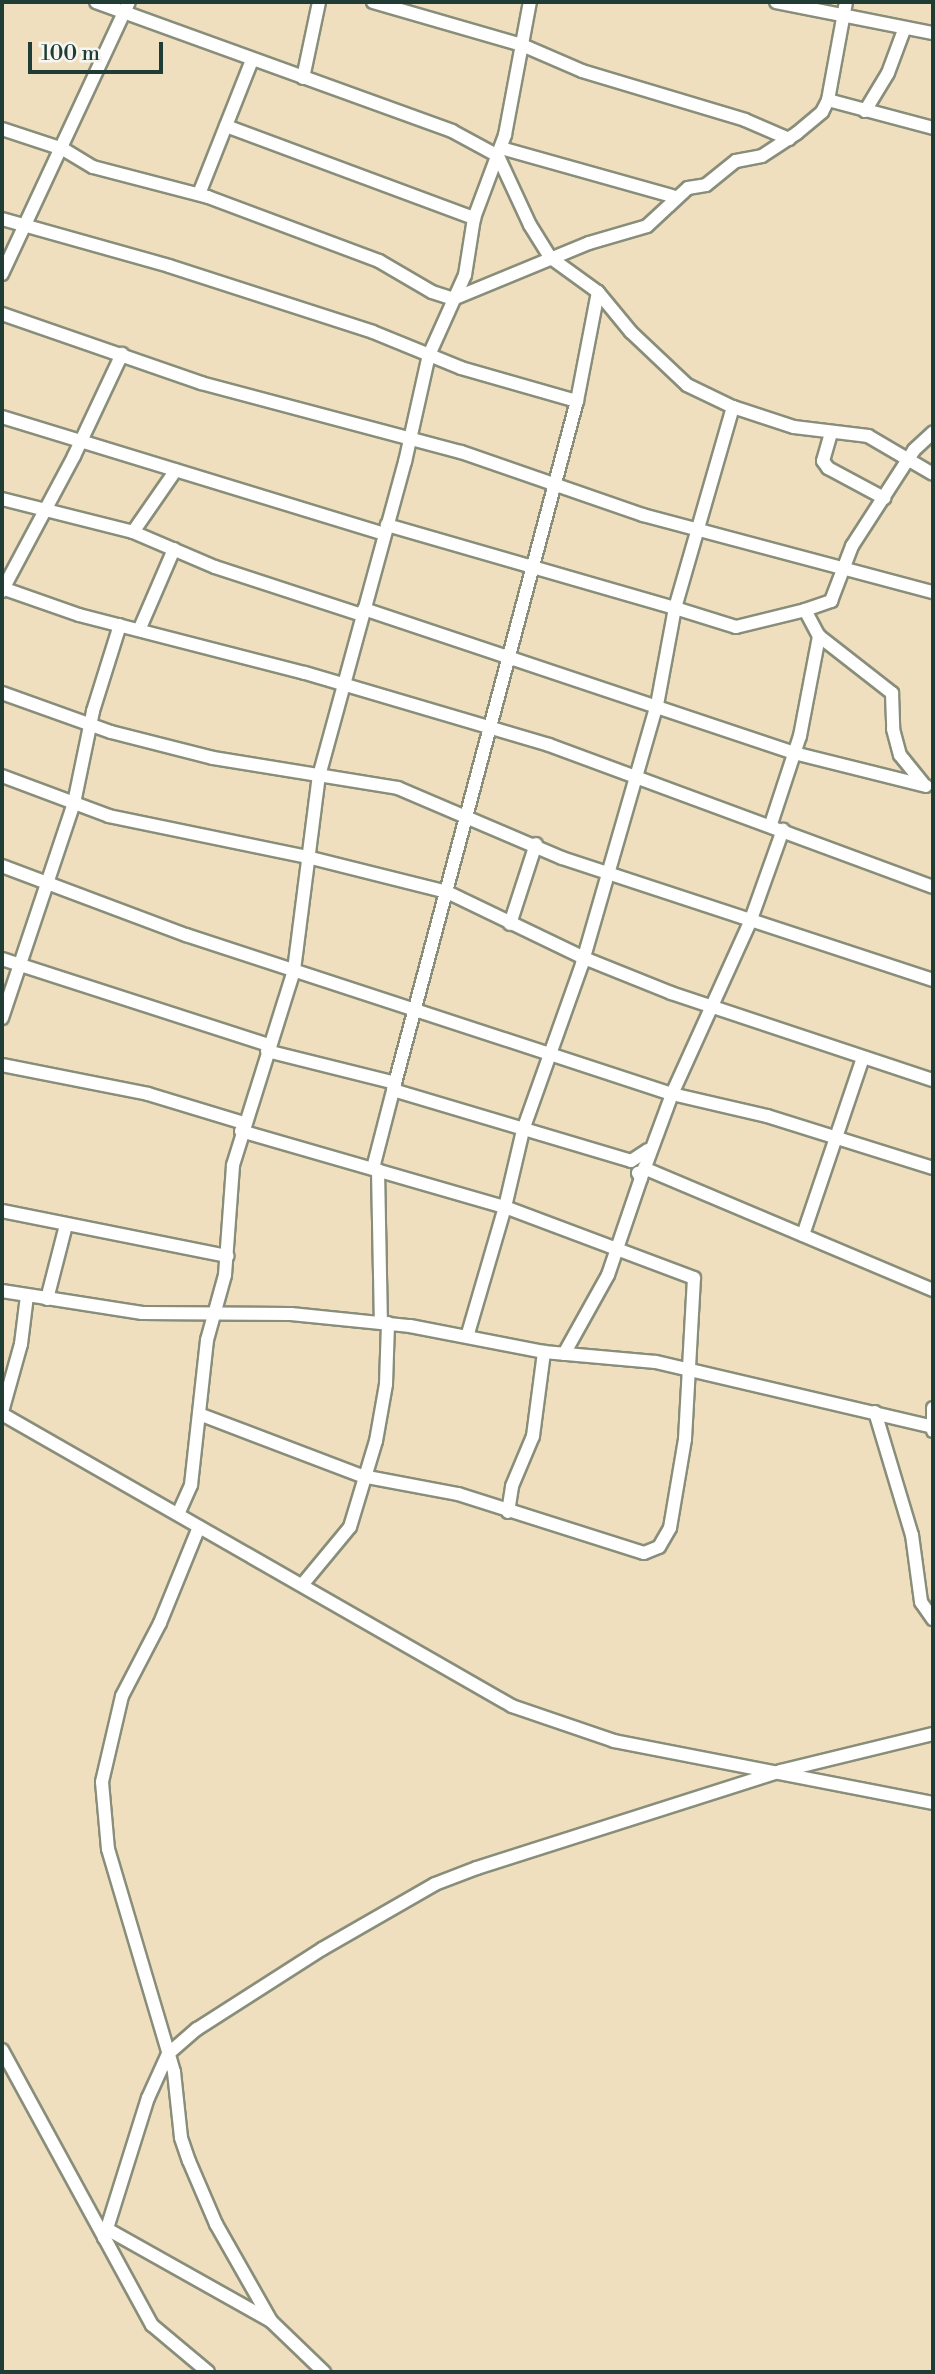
<!DOCTYPE html>
<html>
<head>
<meta charset="utf-8">
<style>
	body { margin:0 }
	#map { position:relative; width:935px; height:2374px; overflow:hidden; background:#f0dfbf; font-family:"Libre Bodoni",serif }
	div>[style] { position:absolute }
	.roads { filter:drop-shadow(2px 0 #888e7a) drop-shadow(-2px 0 #888e7a) drop-shadow(0 2px #888e7a) drop-shadow(0 -2px #888e7a) }
	.minor>* { height:12px; margin:-6px; padding:0 6px; transform-origin:6px; border-radius:6px; background:#fff }
	span { translate:-50% -50%; white-space:nowrap; text-align:center; line-height:1.15; -webkit-text-stroke:5px #f6f6f2; paint-order:stroke }
	.frame { position:absolute; inset:0; border:4px solid #1f3d34; pointer-events:none }
	.scale { position:absolute; left:28px; top:42px; width:135px; height:32px; box-sizing:border-box; border:4px solid #1f3d34; border-top:0; padding-left:9px; font-size:21px; line-height:24px; white-space:nowrap; color:#1f3d34; -webkit-text-stroke:5px #f6f6f2; paint-order:stroke }
</style>
</head>
<body>
<div id="map">
	<div class="roads">
		<div class="minor">
			<i style="left:96px;top:2px;width:379px;rotate:19.9deg"></i>
			<i style="left:452px;top:131px;width:52px;rotate:28.5deg"></i>
			<i style="left:498px;top:156px;width:76px;rotate:65.1deg"></i>
			<i style="left:530px;top:225px;width:39px;rotate:58deg"></i>
			<i style="left:551px;top:258px;width:58px;rotate:35.9deg"></i>
			<i style="left:598px;top:292px;width:52px;rotate:50.5deg"></i>
			<i style="left:631px;top:332px;width:77px;rotate:43.4deg"></i>
			<i style="left:687px;top:385px;width:51px;rotate:25.6deg"></i>
			<i style="left:733px;top:407px;width:64px;rotate:18.2deg"></i>
			<i style="left:794px;top:427px;width:75px;rotate:6.9deg"></i>
			<i style="left:868px;top:436px;width:75px;rotate:30.3deg"></i>
			<i style="left:373px;top:2px;width:155px;rotate:16.1deg"></i>
			<i style="left:522px;top:45px;width:65px;rotate:23.4deg"></i>
			<i style="left:582px;top:71px;width:170px;rotate:16.7deg"></i>
			<i style="left:745px;top:120px;width:48px;rotate:23.4deg"></i>
			<i style="left:776px;top:2px;width:160px;rotate:11.2deg"></i>
			<i style="left:303px;top:78px;width:78px;rotate:-78.1deg"></i>
			<i style="left:828px;top:100px;width:109px;rotate:14.9deg"></i>
			<i style="left:865px;top:111px;width:44px;rotate:-58.8deg"></i>
			<i style="left:888px;top:73px;width:46px;rotate:-69.6deg"></i>
			<i style="left:226px;top:126px;width:265px;rotate:20.4deg"></i>
			<i style="left:2px;top:129px;width:64px;rotate:18.2deg"></i>
			<i style="left:63px;top:149px;width:35px;rotate:31deg"></i>
			<i style="left:93px;top:167px;width:119px;rotate:14.6deg"></i>
			<i style="left:208px;top:197px;width:183px;rotate:20.5deg"></i>
			<i style="left:379px;top:261px;width:61px;rotate:30.3deg"></i>
			<i style="left:432px;top:292px;width:22px;rotate:18deg"></i>
			<i style="left:453px;top:299px;width:147px;rotate:-22.4deg"></i>
			<i style="left:589px;top:243px;width:60px;rotate:-16.3deg"></i>
			<i style="left:647px;top:226px;width:56px;rotate:-42.8deg"></i>
			<i style="left:688px;top:188px;width:18px;rotate:-9deg"></i>
			<i style="left:706px;top:185px;width:38px;rotate:-39deg"></i>
			<i style="left:736px;top:161px;width:26px;rotate:-11deg"></i>
			<i style="left:762px;top:156px;width:42px;rotate:-33.3deg"></i>
			<i style="left:797px;top:133px;width:33px;rotate:-40deg"></i>
			<i style="left:822px;top:112px;width:13px;rotate:-63deg"></i>
			<i style="left:828px;top:100px;width:100px;rotate:-79.6deg"></i>
			<i style="left:501px;top:148px;width:181px;rotate:15.7deg"></i>
			<i style="left:199px;top:194px;width:144px;rotate:-68.4deg"></i>
			<i style="left:2px;top:219px;width:173px;rotate:15.7deg"></i>
			<i style="left:169px;top:266px;width:214px;rotate:17.9deg"></i>
			<i style="left:373px;top:332px;width:95px;rotate:22.2deg"></i>
			<i style="left:461px;top:368px;width:121px;rotate:15.9deg"></i>
			<i style="left:577px;top:401px;width:111px;rotate:-79.1deg"></i>
			<i style="left:2px;top:274px;width:300px;rotate:-65deg"></i>
			<i style="left:2px;top:314px;width:211px;rotate:19.1deg"></i>
			<i style="left:201px;top:383px;width:269px;rotate:14.9deg"></i>
			<i style="left:461px;top:452px;width:193px;rotate:19.1deg"></i>
			<i style="left:643px;top:515px;width:300px;rotate:14.9deg"></i>
			<i style="left:733px;top:407px;width:209px;rotate:106.1deg"></i>
			<i style="left:675px;top:608px;width:64px;rotate:17.3deg"></i>
			<i style="left:736px;top:627px;width:71px;rotate:-13.8deg"></i>
			<i style="left:805px;top:610px;width:30px;rotate:62deg"></i>
			<i style="left:819px;top:636px;width:93px;rotate:38deg"></i>
			<i style="left:892px;top:693px;width:36px;rotate:88deg"></i>
			<i style="left:893px;top:729px;width:27px;rotate:75deg"></i>
			<i style="left:900px;top:755px;width:36px;rotate:51deg"></i>
			<i style="left:2px;top:417px;width:400px;rotate:17deg"></i>
			<i style="left:831px;top:433px;width:29px;rotate:106deg"></i>
			<i style="left:823px;top:461px;width:9px;rotate:54deg"></i>
			<i style="left:828px;top:468px;width:64px;rotate:28.2deg"></i>
			<i style="left:2px;top:499px;width:135px;rotate:14.1deg"></i>
			<i style="left:133px;top:532px;width:89px;rotate:23.1deg"></i>
			<i style="left:215px;top:567px;width:155px;rotate:18.1deg"></i>
			<i style="left:133px;top:532px;width:75px;rotate:-55.3deg"></i>
			<i style="left:2px;top:588px;width:82px;rotate:19.3deg"></i>
			<i style="left:79px;top:615px;width:233px;rotate:14.4deg"></i>
			<i style="left:305px;top:673px;width:254px;rotate:16.4deg"></i>
			<i style="left:549px;top:745px;width:409px;rotate:20.3deg"></i>
			<i style="left:2px;top:591px;width:153px;rotate:-61.9deg"></i>
			<i style="left:74px;top:456px;width:113px;rotate:-64.8deg"></i>
			<i style="left:364px;top:609px;width:453px;rotate:18.5deg"></i>
			<i style="left:794px;top:753px;width:136px;rotate:14deg"></i>
			<i style="left:805px;top:610px;width:28px;rotate:-19deg"></i>
			<i style="left:831px;top:601px;width:59px;rotate:-69.1deg"></i>
			<i style="left:852px;top:546px;width:114px;rotate:-57.1deg"></i>
			<i style="left:914px;top:450px;width:26px;rotate:-43deg"></i>
			<i style="left:140px;top:628px;width:86px;rotate:-66.7deg"></i>
			<i style="left:2px;top:693px;width:116px;rotate:19.7deg"></i>
			<i style="left:111px;top:732px;width:105px;rotate:14.3deg"></i>
			<i style="left:213px;top:758px;width:187px;rotate:9.2deg"></i>
			<i style="left:398px;top:788px;width:178px;rotate:23.1deg"></i>
			<i style="left:562px;top:858px;width:391px;rotate:18.2deg"></i>
			<i style="left:2px;top:776px;width:114px;rotate:20.5deg"></i>
			<i style="left:109px;top:816px;width:206px;rotate:11.7deg"></i>
			<i style="left:311px;top:858px;width:140px;rotate:14deg"></i>
			<i style="left:447px;top:892px;width:152px;rotate:25.7deg"></i>
			<i style="left:584px;top:958px;width:94px;rotate:21.9deg"></i>
			<i style="left:671px;top:993px;width:276px;rotate:18.4deg"></i>
			<i style="left:771px;top:824px;width:93px;rotate:-71.8deg"></i>
			<i style="left:800px;top:736px;width:102px;rotate:-79.2deg"></i>
			<i style="left:2px;top:866px;width:197px;rotate:20.6deg"></i>
			<i style="left:186px;top:935px;width:511px;rotate:18.12deg"></i>
			<i style="left:672px;top:1094px;width:98px;rotate:13deg"></i>
			<i style="left:767px;top:1116px;width:174px;rotate:17.4deg"></i>
			<i style="left:510px;top:924px;width:84px;rotate:-72deg"></i>
			<i style="left:2px;top:959px;width:280px;rotate:17.9deg"></i>
			<i style="left:2px;top:1018px;width:227px;rotate:-71.5deg"></i>
			<i style="left:74px;top:803px;width:94px;rotate:-78.3deg"></i>
			<i style="left:93px;top:711px;width:90px;rotate:-72.6deg"></i>
			<i style="left:267px;top:1051px;width:132px;rotate:14deg"></i>
			<i style="left:395px;top:1083px;width:88px;rotate:104.5deg"></i>
			<i style="left:2px;top:1065px;width:149px;rotate:11.2deg"></i>
			<i style="left:148px;top:1094px;width:100px;rotate:16.8deg"></i>
			<i style="left:395px;top:1083px;width:706px;rotate:-75.06deg"></i>
			<i style="left:393px;top:1090px;width:248px;rotate:16.6deg"></i>
			<i style="left:631px;top:1161px;width:20px;rotate:-33deg"></i>
			<i style="left:241px;top:1131px;width:275px;rotate:16.1deg"></i>
			<i style="left:505px;top:1207px;width:135px;rotate:106.3deg"></i>
			<i style="left:644px;top:1168px;width:314px;rotate:22.9deg"></i>
			<i style="left:378px;top:1170px;width:153px;rotate:88.9deg"></i>
			<i style="left:641px;top:1178px;width:90px;rotate:-69.7deg"></i>
			<i style="left:672px;top:1094px;width:189px;rotate:-65.6deg"></i>
			<i style="left:750px;top:922px;width:98px;rotate:-70.3deg"></i>
			<i style="left:2px;top:1211px;width:230px;rotate:11.3deg"></i>
			<i style="left:803px;top:1235px;width:187px;rotate:-71.3deg"></i>
			<i style="left:2px;top:1291px;width:142px;rotate:8.9deg"></i>
			<i style="left:142px;top:1313px;width:149px;rotate:0.4deg"></i>
			<i style="left:291px;top:1314px;width:120px;rotate:5.8deg"></i>
			<i style="left:410px;top:1326px;width:136px;rotate:11deg"></i>
			<i style="left:544px;top:1352px;width:112px;rotate:5.1deg"></i>
			<i style="left:656px;top:1362px;width:285px;rotate:13.2deg"></i>
			<i style="left:47px;top:1299px;width:76px;rotate:-75.6deg"></i>
			<i style="left:564px;top:1354px;width:90px;rotate:-60.9deg"></i>
			<i style="left:608px;top:1275px;width:102px;rotate:-71.2deg"></i>
			<i style="left:641px;top:1178px;width:6px;rotate:-121deg"></i>
			<i style="left:2px;top:1412px;width:71px;rotate:-74.4deg"></i>
			<i style="left:21px;top:1344px;width:48px;rotate:-82.9deg"></i>
			<i style="left:875px;top:1412px;width:128px;rotate:73.3deg"></i>
			<i style="left:912px;top:1535px;width:68px;rotate:82.3deg"></i>
			<i style="left:921px;top:1602px;width:21px;rotate:55deg"></i>
			<i style="left:2px;top:1414px;width:588px;rotate:29.79deg"></i>
			<i style="left:512px;top:1706px;width:108px;rotate:18.9deg"></i>
			<i style="left:614px;top:1741px;width:325px;rotate:11deg"></i>
			<i style="left:199px;top:1414px;width:174px;rotate:20.8deg"></i>
			<i style="left:362px;top:1476px;width:98px;rotate:10.6deg"></i>
			<i style="left:458px;top:1494px;width:195px;rotate:17.6deg"></i>
			<i style="left:644px;top:1553px;width:16px;rotate:-22deg"></i>
			<i style="left:659px;top:1547px;width:22px;rotate:-60deg"></i>
			<i style="left:670px;top:1528px;width:90px;rotate:-80.4deg"></i>
			<i style="left:685px;top:1439px;width:161px;rotate:-86.8deg"></i>
			<i style="left:694px;top:1278px;width:202px;rotate:-159.4deg"></i>
			<i style="left:505px;top:1207px;width:79px;rotate:-76.8deg"></i>
			<i style="left:523px;top:1130px;width:176px;rotate:-70.4deg"></i>
			<i style="left:582px;top:964px;width:270px;rotate:-73.9deg"></i>
			<i style="left:657px;top:705px;width:99px;rotate:-79.5deg"></i>
			<i style="left:675px;top:608px;width:300px;rotate:-163.9deg"></i>
			<i style="left:933px;top:1431px;width:23px;rotate:-90deg"></i>
			<i style="left:179px;top:1512px;width:30px;rotate:-66deg"></i>
			<i style="left:191px;top:1485px;width:146px;rotate:-83.7deg"></i>
			<i style="left:207px;top:1340px;width:67px;rotate:-74.5deg"></i>
			<i style="left:225px;top:1275px;width:110px;rotate:-85.8deg"></i>
			<i style="left:233px;top:1165px;width:204px;rotate:-72.6deg"></i>
			<i style="left:294px;top:970px;width:196px;rotate:-82.7deg"></i>
			<i style="left:319px;top:776px;width:326px;rotate:-74.7deg"></i>
			<i style="left:405px;top:462px;width:110px;rotate:-77.4deg"></i>
			<i style="left:429px;top:355px;width:88px;rotate:-65.8deg"></i>
			<i style="left:465px;top:275px;width:58px;rotate:-81deg"></i>
			<i style="left:474px;top:218px;width:89px;rotate:-69.5deg"></i>
			<i style="left:505px;top:135px;width:135px;rotate:-79.4deg"></i>
			<i style="left:508px;top:1512px;width:26px;rotate:-81deg"></i>
			<i style="left:512px;top:1486px;width:54px;rotate:-67.2deg"></i>
			<i style="left:533px;top:1436px;width:85px;rotate:-82.5deg"></i>
			<i style="left:199px;top:1527px;width:104px;rotate:112.1deg"></i>
			<i style="left:160px;top:1623px;width:82px;rotate:117.5deg"></i>
			<i style="left:122px;top:1696px;width:88px;rotate:103.1deg"></i>
			<i style="left:102px;top:1782px;width:67px;rotate:84.9deg"></i>
			<i style="left:108px;top:1849px;width:233px;rotate:73.5deg"></i>
			<i style="left:174px;top:2072px;width:66px;rotate:83.9deg"></i>
			<i style="left:181px;top:2138px;width:24px;rotate:71deg"></i>
			<i style="left:189px;top:2161px;width:69px;rotate:66.8deg"></i>
			<i style="left:216px;top:2224px;width:112px;rotate:60.4deg"></i>
			<i style="left:271px;top:2321px;width:74px;rotate:43.9deg"></i>
			<i style="left:302px;top:1585px;width:75px;rotate:-50.4deg"></i>
			<i style="left:350px;top:1527px;width:90px;rotate:-73.2deg"></i>
			<i style="left:376px;top:1441px;width:58px;rotate:-80deg"></i>
			<i style="left:386px;top:1384px;width:61px;rotate:-88.1deg"></i>
			<i style="left:2px;top:2050px;width:313px;rotate:61.4deg"></i>
			<i style="left:152px;top:2325px;width:73px;rotate:40deg"></i>
			<i style="left:107px;top:2229px;width:188px;rotate:29.3deg"></i>
			<i style="left:104px;top:2238px;width:147px;rotate:-72.6deg"></i>
			<i style="left:148px;top:2098px;width:48px;rotate:-65.6deg"></i>
			<i style="left:168px;top:2054px;width:38px;rotate:-41deg"></i>
			<i style="left:197px;top:2029px;width:148px;rotate:-32.6deg"></i>
			<i style="left:322px;top:1949px;width:130px;rotate:-29.9deg"></i>
			<i style="left:435px;top:1884px;width:45px;rotate:-20.9deg"></i>
			<i style="left:477px;top:1868px;width:319px;rotate:-17.7deg"></i>
			<i style="left:781px;top:1771px;width:156px;rotate:-13.7deg"></i>
		</div>
	</div>
	<div class="frame"></div>
	<div class="scale">100 m</div>
</div>
</body>
</html>
